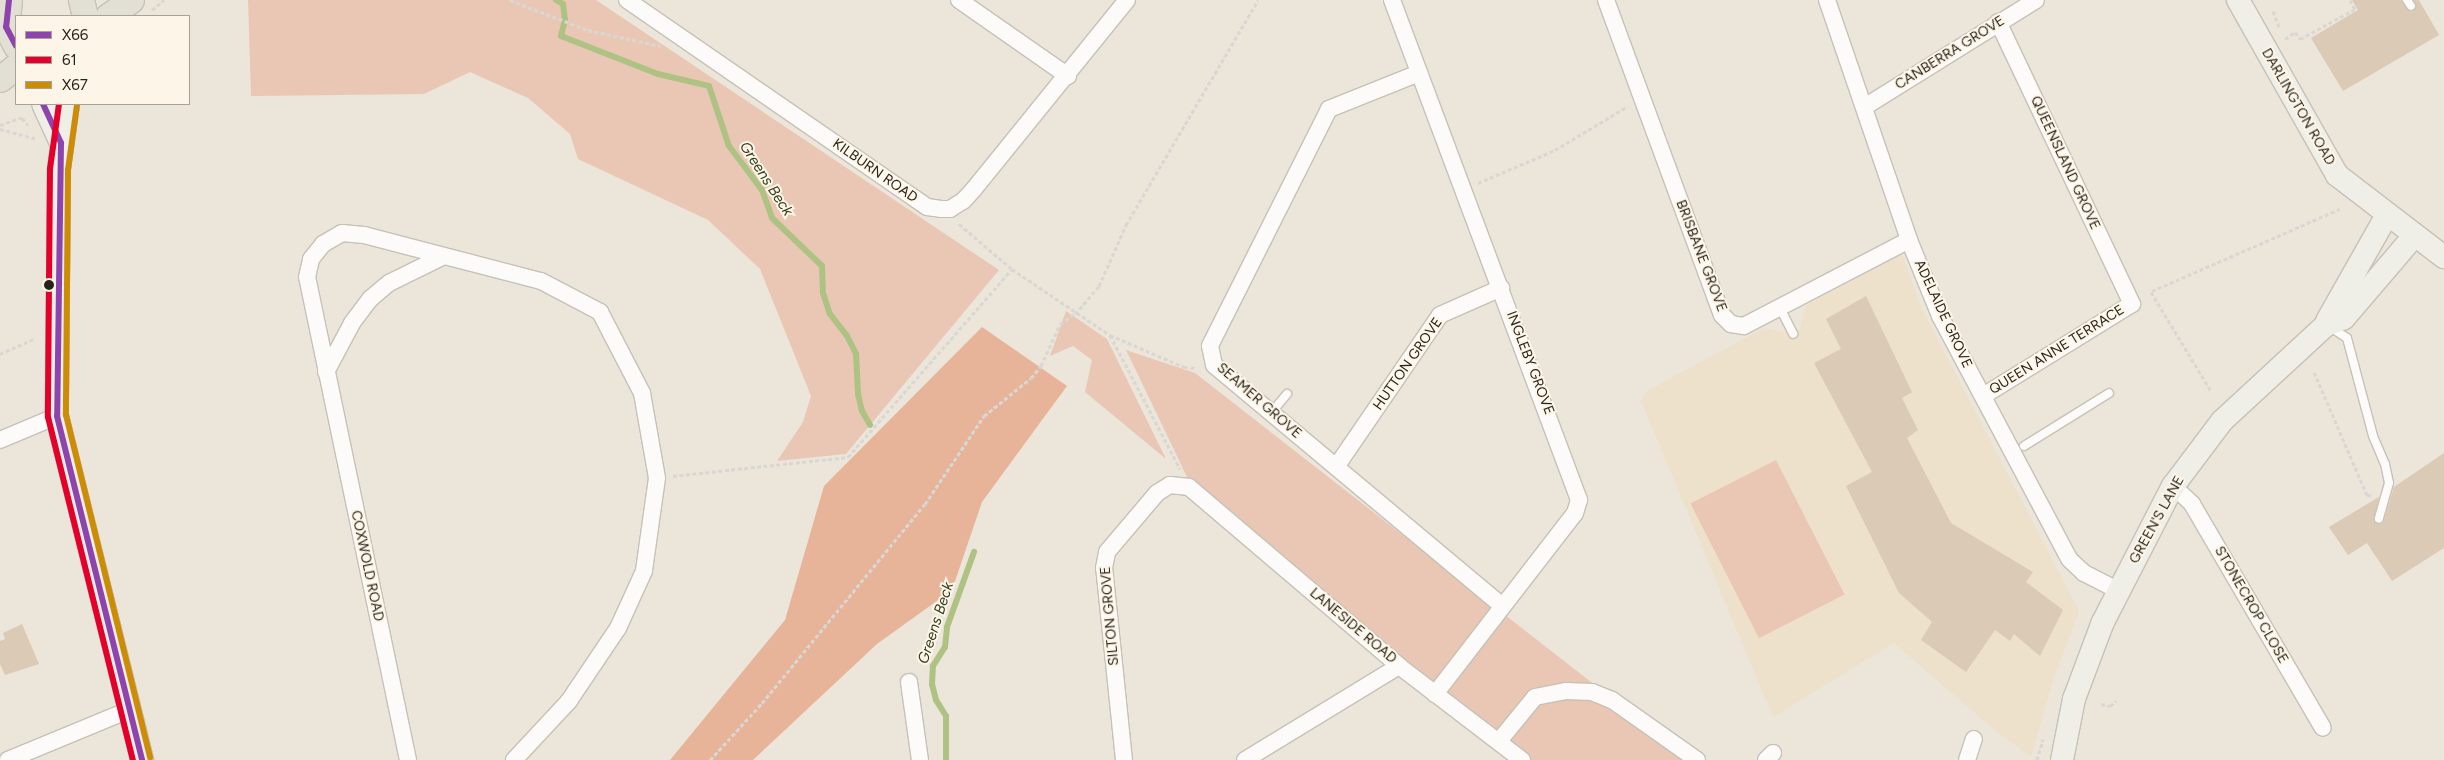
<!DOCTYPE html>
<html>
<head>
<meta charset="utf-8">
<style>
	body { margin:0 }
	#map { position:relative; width:2444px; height:760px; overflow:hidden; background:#ece5d9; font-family:Figtree,sans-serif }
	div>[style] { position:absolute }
	.built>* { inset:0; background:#ede1cb }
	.green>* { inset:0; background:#eac7b4; transform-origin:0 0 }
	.forest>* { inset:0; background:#e8b499 }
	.stream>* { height:6px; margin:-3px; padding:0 3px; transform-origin:3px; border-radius:3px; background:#aec383 }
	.building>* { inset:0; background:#dacab6 }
	.path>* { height:3px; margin-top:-1.5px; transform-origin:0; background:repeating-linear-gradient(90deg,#d9d7d4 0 4px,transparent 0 6.5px) }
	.roads { filter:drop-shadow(1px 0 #c6c1b7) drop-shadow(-1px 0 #c6c1b7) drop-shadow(0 1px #c6c1b7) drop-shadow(0 -1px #c6c1b7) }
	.lane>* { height:8px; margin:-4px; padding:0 4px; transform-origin:4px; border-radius:4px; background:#fcfbf9 }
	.street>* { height:16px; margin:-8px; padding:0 8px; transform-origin:8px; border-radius:8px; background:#fcfbf9 }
	.secondary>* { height:22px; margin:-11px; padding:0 11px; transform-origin:11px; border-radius:11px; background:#efeee7 }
	.primary>* { height:25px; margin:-12.5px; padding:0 12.5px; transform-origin:12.5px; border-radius:12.5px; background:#e2e0d5 }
	.bus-1>* { height:6px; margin:-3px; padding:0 3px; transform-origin:3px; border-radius:3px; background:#8e44ad }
	.bus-2>* { height:6px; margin:-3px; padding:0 3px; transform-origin:3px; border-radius:3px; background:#e4002b }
	.bus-3>* { height:6px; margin:-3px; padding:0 3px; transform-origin:3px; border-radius:3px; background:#cd8c05 }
	.dots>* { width:14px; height:14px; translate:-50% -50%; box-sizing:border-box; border:2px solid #fdf6e8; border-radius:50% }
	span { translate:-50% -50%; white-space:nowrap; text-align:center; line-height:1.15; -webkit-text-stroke:4px #fdf6e8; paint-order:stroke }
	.street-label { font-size:14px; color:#27231a }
	.water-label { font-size:15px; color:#2f3d19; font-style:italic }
	.legend { position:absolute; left:15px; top:15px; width:175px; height:90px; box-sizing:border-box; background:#fdf6e8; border:1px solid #a7a296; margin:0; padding:6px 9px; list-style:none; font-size:15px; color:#27231a }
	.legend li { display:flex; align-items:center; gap:10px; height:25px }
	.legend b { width:25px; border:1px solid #a7a296 }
</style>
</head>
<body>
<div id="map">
	<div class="built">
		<i style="clip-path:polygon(1902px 254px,1921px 307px,2079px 611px,2053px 681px,2031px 757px,1991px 727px,1894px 643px,1773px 717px,1641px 401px,1645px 392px,1764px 328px,1798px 335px,1806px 305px)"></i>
	</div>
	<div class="green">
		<i style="clip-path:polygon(248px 0,596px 0,999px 270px,846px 454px,777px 461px,803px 422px,811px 396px,760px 269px,708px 220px,578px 159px,570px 134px,528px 98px,470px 72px,424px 94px,251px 96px)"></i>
		<i style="clip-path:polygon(1066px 311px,1107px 339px,1166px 459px,1085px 392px,1092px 360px,1073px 346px,1050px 356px)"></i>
		<i style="clip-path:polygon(1126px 350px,1195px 373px,1691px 760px,1526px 760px,1188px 479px)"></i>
		<i style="left:1776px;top:460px;width:151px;height:96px;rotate:63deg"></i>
	</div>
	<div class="forest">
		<i style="clip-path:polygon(982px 327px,1067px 386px,982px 502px,952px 590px,877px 644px,753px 760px,670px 760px,785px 620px,824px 486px)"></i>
	</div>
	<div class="stream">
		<i style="left:556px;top:0;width:8px;rotate:30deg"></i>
		<i style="left:563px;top:4px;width:16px;rotate:83deg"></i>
		<i style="left:565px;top:20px;width:16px;rotate:104deg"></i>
		<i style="left:561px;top:36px;width:104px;rotate:21.4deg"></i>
		<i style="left:658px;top:74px;width:52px;rotate:13.2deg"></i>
		<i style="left:709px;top:86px;width:63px;rotate:71.6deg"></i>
		<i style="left:729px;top:146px;width:55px;rotate:53.1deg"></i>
		<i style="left:762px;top:190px;width:30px;rotate:70deg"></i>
		<i style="left:772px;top:218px;width:69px;rotate:43.8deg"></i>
		<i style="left:822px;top:266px;width:27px;rotate:88deg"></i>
		<i style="left:823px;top:293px;width:22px;rotate:72deg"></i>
		<i style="left:830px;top:314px;width:28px;rotate:52deg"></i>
		<i style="left:847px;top:336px;width:20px;rotate:63deg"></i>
		<i style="left:856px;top:354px;width:40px;rotate:87.1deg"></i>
		<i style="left:858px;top:394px;width:17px;rotate:77deg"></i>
		<i style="left:862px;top:411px;width:16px;rotate:60deg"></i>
		<i style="left:946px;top:760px;width:44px;rotate:-90deg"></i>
		<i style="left:946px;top:716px;width:19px;rotate:-122deg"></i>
		<i style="left:936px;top:700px;width:16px;rotate:-104deg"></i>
		<i style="left:932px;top:684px;width:18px;rotate:-87deg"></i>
		<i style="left:933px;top:666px;width:22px;rotate:-58deg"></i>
		<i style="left:945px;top:647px;width:20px;rotate:-84deg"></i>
		<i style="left:947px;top:627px;width:80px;rotate:-70.2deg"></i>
	</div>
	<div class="building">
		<i style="clip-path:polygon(2352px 0,2401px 0,2411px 12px,2416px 8px,2414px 0,2419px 0,2439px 35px,2343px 91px,2311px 38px,2358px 10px)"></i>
		<i style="clip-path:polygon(1866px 296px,1912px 392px,1902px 398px,1918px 430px,1907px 438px,1951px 523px,2033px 572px,2026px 582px,2063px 610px,2040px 656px,2014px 634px,2010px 641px,1995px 630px,1966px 672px,1921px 640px,1932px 622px,1899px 593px,1846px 486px,1872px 472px,1814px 363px,1841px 349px,1826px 319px)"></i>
		<i style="clip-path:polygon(2444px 453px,2444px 548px,2392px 581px,2367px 543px,2348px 555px,2329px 527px,2379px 497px,2374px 520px,2377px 524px,2383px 523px,2394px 487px)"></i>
		<i style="clip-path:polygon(22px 624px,39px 664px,5px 675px,0 664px,0 641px,5px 639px,3px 633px)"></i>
	</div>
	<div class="path">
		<i style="left:510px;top:0;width:84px;rotate:21deg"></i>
		<i style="left:588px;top:30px;width:74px;rotate:12.5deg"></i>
		<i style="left:152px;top:10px;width:16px;rotate:-40deg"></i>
		<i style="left:2273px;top:11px;width:17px;rotate:69deg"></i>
		<i style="left:2285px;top:39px;width:12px;rotate:-35deg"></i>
		<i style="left:2295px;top:32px;width:9px;rotate:54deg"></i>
		<i style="left:2300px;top:39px;width:63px;rotate:-28.6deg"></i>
		<i style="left:2355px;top:9px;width:10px;rotate:-119deg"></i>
		<i style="left:22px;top:118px;width:9px;rotate:49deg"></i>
		<i style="left:0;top:125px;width:24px;rotate:-19deg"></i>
		<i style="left:0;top:129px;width:38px;rotate:15deg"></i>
		<i style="left:1478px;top:183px;width:84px;rotate:-23.2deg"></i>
		<i style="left:1555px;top:150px;width:85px;rotate:-31.1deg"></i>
		<i style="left:959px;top:224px;width:70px;rotate:40.3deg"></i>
		<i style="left:1012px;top:269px;width:118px;rotate:34deg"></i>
		<i style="left:1110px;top:335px;width:151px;rotate:62.4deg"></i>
		<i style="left:2152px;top:291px;width:205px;rotate:-23.6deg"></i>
		<i style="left:2151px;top:292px;width:116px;rotate:58.8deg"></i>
		<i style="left:1110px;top:335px;width:81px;rotate:23.4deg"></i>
		<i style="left:1184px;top:367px;width:13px;rotate:4deg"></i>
		<i style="left:0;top:354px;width:39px;rotate:-24deg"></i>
		<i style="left:2314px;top:372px;width:134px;rotate:66.7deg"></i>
		<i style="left:2367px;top:495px;width:5px"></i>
		<i style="left:673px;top:476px;width:176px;rotate:-6.2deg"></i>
		<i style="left:848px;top:457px;width:249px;rotate:-48.9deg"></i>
		<i style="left:2101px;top:704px;width:9px;rotate:13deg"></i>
		<i style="left:2110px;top:706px;width:8px;rotate:-40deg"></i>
		<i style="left:710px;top:760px;width:77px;rotate:-47.6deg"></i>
		<i style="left:762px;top:703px;width:257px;rotate:-50.7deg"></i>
		<i style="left:925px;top:504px;width:106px;rotate:-56.2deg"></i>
		<i style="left:984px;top:416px;width:60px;rotate:-39deg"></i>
		<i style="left:1031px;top:378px;width:16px;rotate:-50deg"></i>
		<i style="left:1041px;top:366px;width:46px;rotate:-65.7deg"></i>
		<i style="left:1060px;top:324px;width:18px;rotate:-34deg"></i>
		<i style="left:1075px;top:314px;width:37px;rotate:-49deg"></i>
		<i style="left:1099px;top:286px;width:67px;rotate:-66.1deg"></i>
		<i style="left:1126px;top:225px;width:261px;rotate:-59.6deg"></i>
		<i style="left:2037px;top:760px;width:22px;rotate:-74deg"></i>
	</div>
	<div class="roads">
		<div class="lane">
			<i style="left:2407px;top:0;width:7px;rotate:56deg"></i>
			<i style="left:1780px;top:308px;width:29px;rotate:63deg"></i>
			<i style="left:2330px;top:327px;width:20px;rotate:33deg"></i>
			<i style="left:2347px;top:338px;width:101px;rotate:75.1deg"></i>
			<i style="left:2373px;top:436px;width:30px;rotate:67deg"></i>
			<i style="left:2385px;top:464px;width:19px;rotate:78deg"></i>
			<i style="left:2389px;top:483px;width:37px;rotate:106deg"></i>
			<i style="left:1271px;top:413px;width:25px;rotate:-50deg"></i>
			<i style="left:2024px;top:446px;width:100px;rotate:-31.9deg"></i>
		</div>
		<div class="street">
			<i style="left:627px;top:0;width:364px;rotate:34.6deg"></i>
			<i style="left:927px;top:207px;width:14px;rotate:8deg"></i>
			<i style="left:941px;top:209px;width:9px"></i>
			<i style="left:950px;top:209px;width:15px;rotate:-32deg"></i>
			<i style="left:963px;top:201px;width:16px;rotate:-47deg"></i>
			<i style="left:974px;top:189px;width:243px;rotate:-51deg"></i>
			<i style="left:959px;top:0;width:133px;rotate:34.9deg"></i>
			<i style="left:1392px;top:0;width:534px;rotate:69.49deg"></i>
			<i style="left:1579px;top:500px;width:14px;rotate:107deg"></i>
			<i style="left:1575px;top:513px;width:229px;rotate:127.7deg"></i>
			<i style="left:1606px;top:0;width:336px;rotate:69.8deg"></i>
			<i style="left:1722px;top:315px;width:13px;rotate:45deg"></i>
			<i style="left:1731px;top:324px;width:13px;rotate:9deg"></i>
			<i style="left:1744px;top:326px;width:186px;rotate:-27.5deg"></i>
			<i style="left:1827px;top:0;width:254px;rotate:71.1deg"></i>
			<i style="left:1909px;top:240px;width:82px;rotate:67.8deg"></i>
			<i style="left:1940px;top:316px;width:275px;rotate:62deg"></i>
			<i style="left:2069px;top:559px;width:21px;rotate:43deg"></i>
			<i style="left:2084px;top:573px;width:39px;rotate:27deg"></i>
			<i style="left:1419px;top:73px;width:97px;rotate:158.2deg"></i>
			<i style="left:1329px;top:109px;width:265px;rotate:116.7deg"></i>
			<i style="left:1210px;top:346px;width:19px;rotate:78deg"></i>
			<i style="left:1214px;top:365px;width:376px;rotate:39.9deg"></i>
			<i style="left:1866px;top:106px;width:200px;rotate:-31.9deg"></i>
			<i style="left:326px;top:372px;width:55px;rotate:-62deg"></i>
			<i style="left:352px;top:323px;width:30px;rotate:-53deg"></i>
			<i style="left:370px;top:299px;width:25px;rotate:-40deg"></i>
			<i style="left:389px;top:283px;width:59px;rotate:-26.1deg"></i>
			<i style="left:1983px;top:396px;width:175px;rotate:-31.7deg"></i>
			<i style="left:2132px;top:304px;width:312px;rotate:-115.4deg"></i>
			<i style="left:0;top:440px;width:62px;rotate:-22.8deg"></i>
			<i style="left:1336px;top:467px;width:184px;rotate:-55.6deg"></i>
			<i style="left:1440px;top:315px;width:67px;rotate:-23.9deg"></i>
			<i style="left:2173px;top:486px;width:26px;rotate:43deg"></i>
			<i style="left:2192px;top:504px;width:259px;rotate:59.7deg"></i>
			<i style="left:909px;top:682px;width:79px;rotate:82deg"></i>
			<i style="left:1499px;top:741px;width:57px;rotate:-50.7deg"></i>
			<i style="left:1535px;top:697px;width:32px;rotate:-11deg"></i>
			<i style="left:1566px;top:691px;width:26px;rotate:2deg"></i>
			<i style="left:1592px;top:692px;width:22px;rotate:22deg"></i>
			<i style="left:1612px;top:700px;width:104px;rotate:35.2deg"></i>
			<i style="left:8px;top:760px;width:133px;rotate:-22.5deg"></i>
			<i style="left:408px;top:760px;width:493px;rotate:-101.8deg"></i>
			<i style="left:307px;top:277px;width:18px;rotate:-77deg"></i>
			<i style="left:311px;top:259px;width:19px;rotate:-51deg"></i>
			<i style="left:323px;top:244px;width:22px;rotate:-30deg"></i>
			<i style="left:342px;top:233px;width:22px;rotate:5deg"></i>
			<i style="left:364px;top:235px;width:183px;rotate:14.6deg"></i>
			<i style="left:541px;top:281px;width:67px;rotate:27.7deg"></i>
			<i style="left:600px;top:312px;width:91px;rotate:62.6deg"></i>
			<i style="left:642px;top:393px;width:86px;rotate:80deg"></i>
			<i style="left:657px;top:478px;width:94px;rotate:98deg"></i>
			<i style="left:644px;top:571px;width:63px;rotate:114.5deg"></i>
			<i style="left:618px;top:628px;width:88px;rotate:123.9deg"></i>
			<i style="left:569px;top:701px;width:81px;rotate:133deg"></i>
			<i style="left:1124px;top:760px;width:193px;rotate:-95.9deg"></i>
			<i style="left:1104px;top:568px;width:16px;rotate:-79deg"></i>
			<i style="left:1107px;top:552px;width:77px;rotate:-49.7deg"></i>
			<i style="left:1157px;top:493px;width:15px;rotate:-32deg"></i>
			<i style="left:1170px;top:485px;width:19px;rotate:6deg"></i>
			<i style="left:1189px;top:487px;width:276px;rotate:40.4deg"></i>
			<i style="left:1399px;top:666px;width:155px;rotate:37.4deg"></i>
			<i style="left:1245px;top:760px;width:180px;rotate:-31.4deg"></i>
			<i style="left:1766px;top:760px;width:10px;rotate:-45deg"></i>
			<i style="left:1967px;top:760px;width:22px;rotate:-72deg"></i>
		</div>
		<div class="secondary">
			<i style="left:2238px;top:0;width:201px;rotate:60.5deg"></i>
			<i style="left:2337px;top:175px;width:135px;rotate:37.5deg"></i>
			<i style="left:43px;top:104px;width:43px;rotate:65.2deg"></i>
			<i style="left:68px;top:104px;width:66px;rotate:97.9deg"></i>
			<i style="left:59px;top:169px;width:247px;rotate:90.5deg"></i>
			<i style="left:57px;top:416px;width:354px;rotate:76.1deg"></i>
			<i style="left:2327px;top:321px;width:122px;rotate:-60.5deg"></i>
			<i style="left:2062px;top:760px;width:62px;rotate:-78.9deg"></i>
			<i style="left:2074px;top:699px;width:82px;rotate:-69.4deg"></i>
			<i style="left:2103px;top:622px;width:153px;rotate:-62.8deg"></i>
			<i style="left:2173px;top:486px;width:81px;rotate:-53deg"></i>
			<i style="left:2222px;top:421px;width:142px;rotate:-42.7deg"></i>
			<i style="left:2326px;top:325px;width:19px;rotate:-21deg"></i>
			<i style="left:2344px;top:318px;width:109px;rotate:-49.5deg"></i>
		</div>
		<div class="primary">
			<i style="left:9px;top:0;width:27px;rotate:96deg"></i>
			<i style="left:6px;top:27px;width:21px;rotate:62deg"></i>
			<i style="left:81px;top:0;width:16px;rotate:76deg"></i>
			<i style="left:108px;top:16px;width:28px;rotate:-35deg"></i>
			<i style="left:0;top:79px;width:21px;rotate:-39deg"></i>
		</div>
	</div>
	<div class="bus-1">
		<i style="left:9px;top:0;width:27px;rotate:96deg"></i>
		<i style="left:6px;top:27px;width:21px;rotate:62deg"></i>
		<i style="left:43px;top:104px;width:43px;rotate:65.2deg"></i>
		<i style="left:61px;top:143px;width:273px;rotate:90.8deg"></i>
		<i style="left:57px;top:416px;width:354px;rotate:76.1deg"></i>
	</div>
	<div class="bus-2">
		<i style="left:59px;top:104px;width:66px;rotate:97.9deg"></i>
		<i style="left:50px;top:169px;width:248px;rotate:90.5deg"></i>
		<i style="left:48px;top:417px;width:353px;rotate:76.1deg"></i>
	</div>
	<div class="bus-3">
		<i style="left:77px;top:105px;width:66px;rotate:97.9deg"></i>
		<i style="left:68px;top:170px;width:245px;rotate:90.5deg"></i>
		<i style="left:66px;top:415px;width:353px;rotate:76.2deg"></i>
	</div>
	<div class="dots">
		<i style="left:49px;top:285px;background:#27231a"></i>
	</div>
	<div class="street-label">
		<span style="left:1950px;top:53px;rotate:-32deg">CANBERRA GROVE</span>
		<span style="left:2298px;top:107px;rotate:60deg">DARLINGTON ROAD</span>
		<span style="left:2065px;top:163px;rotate:65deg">QUEENSLAND GROVE</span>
		<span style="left:875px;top:171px;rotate:35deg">KILBURN ROAD</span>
		<span style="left:1701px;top:256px;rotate:69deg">BRISBANE GROVE</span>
		<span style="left:1943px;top:314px;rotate:65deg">ADELAIDE GROVE</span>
		<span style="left:2057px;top:350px;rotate:-32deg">QUEEN ANNE TERRACE</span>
		<span style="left:1530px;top:363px;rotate:69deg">INGLEBY GROVE</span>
		<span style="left:1408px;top:364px;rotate:-55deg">HUTTON GROVE</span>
		<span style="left:1259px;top:401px;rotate:41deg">SEAMER GROVE</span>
		<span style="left:2157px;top:520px;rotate:-61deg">GREEN'S LANE</span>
		<span style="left:367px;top:566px;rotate:78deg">COXWOLD ROAD</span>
		<span style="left:2251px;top:605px;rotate:60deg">STONECROP CLOSE</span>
		<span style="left:1110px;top:616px;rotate:-95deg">SILTON GROVE</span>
		<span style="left:1353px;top:626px;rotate:40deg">LANESIDE ROAD</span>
	</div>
	<div class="water-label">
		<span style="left:766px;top:179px;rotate:57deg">Greens Beck</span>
		<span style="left:936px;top:623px;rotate:-72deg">Greens Beck</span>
	</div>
	<ul class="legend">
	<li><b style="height:6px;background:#8e44ad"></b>X66</li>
	<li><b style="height:6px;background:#e4002b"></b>61</li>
	<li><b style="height:6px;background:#cd8c05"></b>X67</li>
	</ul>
</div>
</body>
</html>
